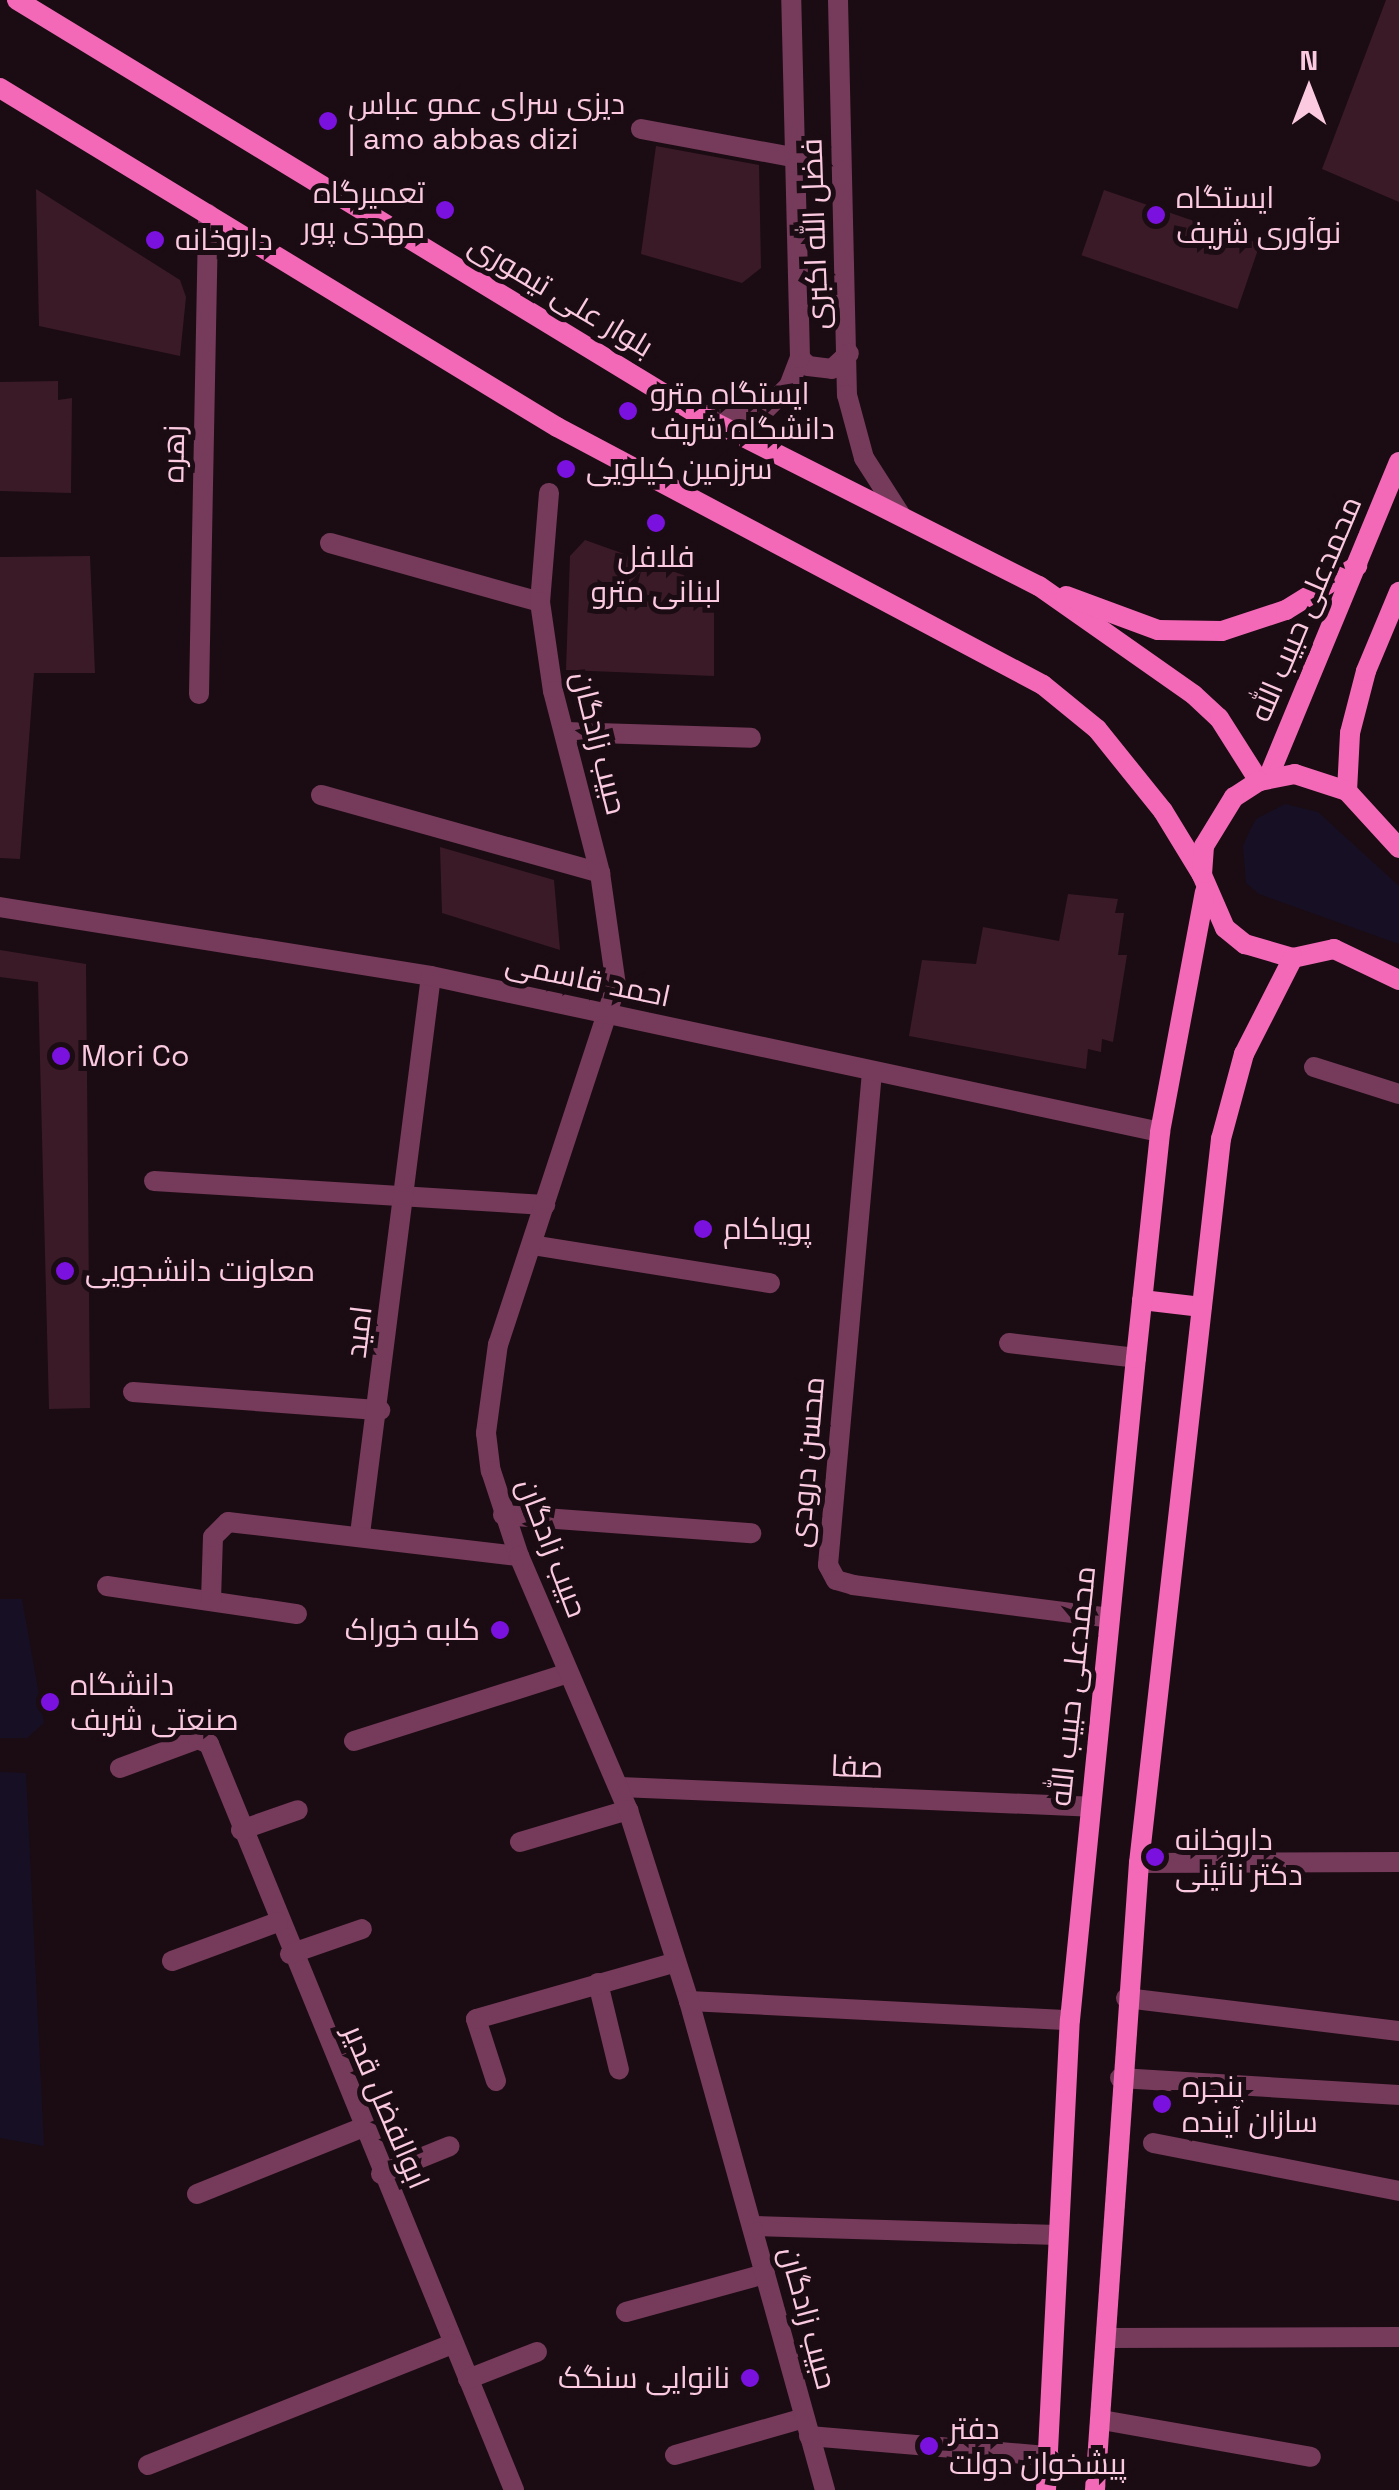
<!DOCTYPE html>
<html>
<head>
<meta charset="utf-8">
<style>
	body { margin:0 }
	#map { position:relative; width:1399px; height:2490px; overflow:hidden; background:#1a0c12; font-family:"Space Grotesk",Cairo,sans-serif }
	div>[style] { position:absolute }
	.green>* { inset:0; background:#171024 }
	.building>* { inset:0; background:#3a1a26; transform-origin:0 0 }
	.minor>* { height:20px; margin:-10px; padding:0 10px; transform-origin:10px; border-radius:10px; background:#763a5b }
	.tertiary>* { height:20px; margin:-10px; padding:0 10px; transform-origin:10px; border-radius:10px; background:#763a5b }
	.secondary>* { height:20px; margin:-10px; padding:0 10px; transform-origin:10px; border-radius:10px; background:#f368b7 }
	.dots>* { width:28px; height:28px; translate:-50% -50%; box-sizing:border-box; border:5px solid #1a0c12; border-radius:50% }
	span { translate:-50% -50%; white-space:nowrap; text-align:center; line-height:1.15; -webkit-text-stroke:10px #1a0c12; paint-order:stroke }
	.poi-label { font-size:30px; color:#fbcae1 }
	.left { translate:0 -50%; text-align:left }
	.right { translate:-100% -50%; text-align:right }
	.street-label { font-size:30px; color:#fbcae1 }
	.north { position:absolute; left:1259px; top:40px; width:100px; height:100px; -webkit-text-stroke:8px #1a0c12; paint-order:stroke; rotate:0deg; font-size:28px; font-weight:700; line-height:40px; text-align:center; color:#fbcae1 }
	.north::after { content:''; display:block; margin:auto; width:35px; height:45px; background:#fbcae1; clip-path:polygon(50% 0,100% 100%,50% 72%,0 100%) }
</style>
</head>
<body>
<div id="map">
	<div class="green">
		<i style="clip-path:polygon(1285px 804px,1318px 812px,1399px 886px,1399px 944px,1259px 894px,1246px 883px,1243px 846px,1250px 830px,1256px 819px)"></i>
		<i style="clip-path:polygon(0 1599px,22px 1599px,44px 1723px,27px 1738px,0 1738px)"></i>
		<i style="clip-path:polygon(0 1772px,26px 1773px,44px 2146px,0 2138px)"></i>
	</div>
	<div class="building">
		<i style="clip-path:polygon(1386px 0,1399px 0,1399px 202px,1322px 169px)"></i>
		<i style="clip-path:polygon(656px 146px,759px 165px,761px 268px,742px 283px,641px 254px)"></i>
		<i style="clip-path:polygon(36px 189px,180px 280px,186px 297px,180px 356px,39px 326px)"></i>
		<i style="left:1104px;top:190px;width:165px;height:69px;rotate:19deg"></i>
		<i style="clip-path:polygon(58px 381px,58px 400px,72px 398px,71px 493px,0 491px,0 382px)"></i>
		<i style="clip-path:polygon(585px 540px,714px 586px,714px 676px,566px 670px,570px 556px)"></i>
		<i style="clip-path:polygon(90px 556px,95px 673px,34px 673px,20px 859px,0 858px,0 557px)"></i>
		<i style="clip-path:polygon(440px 847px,554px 880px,560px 950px,442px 913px)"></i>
		<i style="clip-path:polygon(1068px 894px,1118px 899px,1115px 913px,1124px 913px,1118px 955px,1127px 955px,1113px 1042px,1102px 1039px,1101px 1052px,1088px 1049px,1086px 1069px,909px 1036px,922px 960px,976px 964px,983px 927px,1059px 941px)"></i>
		<i style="clip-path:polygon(0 950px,86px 964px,90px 1408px,49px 1409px,38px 982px,0 977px)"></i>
	</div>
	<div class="minor">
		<i style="left:641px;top:129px;width:160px;rotate:10.5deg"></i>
		<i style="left:330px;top:543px;width:218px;rotate:15.7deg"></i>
		<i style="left:199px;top:694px;width:480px;rotate:-88.9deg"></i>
		<i style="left:565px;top:732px;width:186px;rotate:1.8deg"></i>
		<i style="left:321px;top:795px;width:290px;rotate:15.6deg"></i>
		<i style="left:1314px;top:1067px;width:89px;rotate:17.6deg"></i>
		<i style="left:872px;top:1072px;width:495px;rotate:95.1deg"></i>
		<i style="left:828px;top:1565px;width:17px;rotate:62deg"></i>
		<i style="left:836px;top:1580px;width:18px;rotate:16deg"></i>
		<i style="left:853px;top:1585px;width:259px;rotate:7.3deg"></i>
		<i style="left:154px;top:1181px;width:392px;rotate:3.5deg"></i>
		<i style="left:532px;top:1245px;width:241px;rotate:9.1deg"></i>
		<i style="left:1009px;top:1343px;width:128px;rotate:6.7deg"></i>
		<i style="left:133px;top:1392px;width:248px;rotate:4.2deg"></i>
		<i style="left:503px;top:1515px;width:249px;rotate:4.2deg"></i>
		<i style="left:360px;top:1534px;width:562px;rotate:-82.75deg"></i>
		<i style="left:107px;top:1586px;width:192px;rotate:8.4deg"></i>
		<i style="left:211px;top:1600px;width:63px;rotate:-88.2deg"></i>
		<i style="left:213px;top:1537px;width:21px;rotate:-45deg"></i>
		<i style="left:228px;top:1522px;width:293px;rotate:6.7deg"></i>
		<i style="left:354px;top:1741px;width:225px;rotate:-17.6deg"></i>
		<i style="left:120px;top:1768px;width:83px;rotate:-20.4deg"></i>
		<i style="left:198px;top:1739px;width:12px;rotate:24deg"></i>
		<i style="left:209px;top:1744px;width:806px;rotate:67.76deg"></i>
		<i style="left:620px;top:1787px;width:471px;rotate:2.4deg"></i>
		<i style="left:241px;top:1830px;width:60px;rotate:-19.3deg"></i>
		<i style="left:520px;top:1842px;width:113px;rotate:-16.5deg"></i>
		<i style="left:1139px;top:1863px;width:260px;rotate:-0.2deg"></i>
		<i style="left:290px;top:1954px;width:76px;rotate:-19.1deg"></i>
		<i style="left:172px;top:1961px;width:113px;rotate:-20.2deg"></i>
		<i style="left:598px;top:1983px;width:89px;rotate:76.4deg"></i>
		<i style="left:1126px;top:1998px;width:275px;rotate:6.9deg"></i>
		<i style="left:689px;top:2001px;width:381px;rotate:2.9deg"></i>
		<i style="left:1120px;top:2078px;width:280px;rotate:3.5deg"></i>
		<i style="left:496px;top:2081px;width:65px;rotate:-107.9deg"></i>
		<i style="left:476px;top:2019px;width:208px;rotate:-15.9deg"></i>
		<i style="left:1153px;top:2143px;width:251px;rotate:11deg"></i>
		<i style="left:381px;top:2174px;width:74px;rotate:-22.1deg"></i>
		<i style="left:197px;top:2194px;width:177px;rotate:-21.9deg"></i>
		<i style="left:752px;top:2226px;width:305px;rotate:1.7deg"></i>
		<i style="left:626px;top:2312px;width:144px;rotate:-15.3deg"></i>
		<i style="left:1106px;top:2338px;width:293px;rotate:-0.2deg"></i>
		<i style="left:468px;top:2379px;width:74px;rotate:-21.4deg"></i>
		<i style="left:1102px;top:2420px;width:212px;rotate:10deg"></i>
		<i style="left:809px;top:2436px;width:241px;rotate:4.8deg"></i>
		<i style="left:675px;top:2455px;width:134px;rotate:-16deg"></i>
		<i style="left:148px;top:2465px;width:327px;rotate:-21.7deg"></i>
	</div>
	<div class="tertiary">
		<i style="left:838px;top:0;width:395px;rotate:88.7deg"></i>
		<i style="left:847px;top:395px;width:65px;rotate:74.9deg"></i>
		<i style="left:864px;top:458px;width:67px;rotate:57.3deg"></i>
		<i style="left:800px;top:358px;width:11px;rotate:45deg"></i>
		<i style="left:808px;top:366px;width:24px;rotate:7deg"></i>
		<i style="left:832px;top:369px;width:23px;rotate:-43deg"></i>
		<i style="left:707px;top:415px;width:43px;rotate:5.3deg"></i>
		<i style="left:750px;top:419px;width:15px;rotate:-28deg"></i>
		<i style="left:763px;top:412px;width:37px;rotate:-45deg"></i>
		<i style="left:789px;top:386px;width:30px;rotate:-69deg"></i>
		<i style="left:800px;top:358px;width:358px;rotate:-91.4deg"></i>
		<i style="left:549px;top:493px;width:109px;rotate:94.7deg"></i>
		<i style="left:540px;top:602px;width:90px;rotate:81.7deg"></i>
		<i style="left:553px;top:691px;width:188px;rotate:75.5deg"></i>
		<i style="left:600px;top:873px;width:114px;rotate:81.9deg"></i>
		<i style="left:616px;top:986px;width:377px;rotate:108.2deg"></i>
		<i style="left:498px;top:1344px;width:90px;rotate:97.7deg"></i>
		<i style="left:486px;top:1433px;width:38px;rotate:83deg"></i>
		<i style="left:491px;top:1471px;width:89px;rotate:71.8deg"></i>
		<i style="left:519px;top:1556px;width:276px;rotate:66.8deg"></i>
		<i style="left:628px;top:1810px;width:201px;rotate:72.3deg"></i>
		<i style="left:689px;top:2001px;width:508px;rotate:74.46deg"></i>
		<i style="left:0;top:907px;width:436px;rotate:9.1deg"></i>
		<i style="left:431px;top:976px;width:746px;rotate:12.08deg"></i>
	</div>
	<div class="secondary">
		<i style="left:17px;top:0;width:793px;rotate:31.32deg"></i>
		<i style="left:694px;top:412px;width:386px;rotate:26.8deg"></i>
		<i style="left:1039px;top:586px;width:189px;rotate:35.1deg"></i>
		<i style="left:1194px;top:695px;width:34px;rotate:43deg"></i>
		<i style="left:1219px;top:718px;width:75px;rotate:57.6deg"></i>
		<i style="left:0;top:88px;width:652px;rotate:31.33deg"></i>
		<i style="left:557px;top:427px;width:550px;rotate:27.96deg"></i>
		<i style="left:1043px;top:685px;width:70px;rotate:39.2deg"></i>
		<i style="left:1097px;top:729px;width:105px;rotate:51.2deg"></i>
		<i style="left:1163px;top:811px;width:75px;rotate:58.6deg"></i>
		<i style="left:1066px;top:596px;width:98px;rotate:20.3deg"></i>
		<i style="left:1158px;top:630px;width:64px;rotate:0.9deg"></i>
		<i style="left:1222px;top:631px;width:67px;rotate:-18.2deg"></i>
		<i style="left:1286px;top:610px;width:84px;rotate:-31.8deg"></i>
		<i style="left:1268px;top:778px;width:342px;rotate:-67.5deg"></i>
		<i style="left:1347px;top:791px;width:58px;rotate:-87deg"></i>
		<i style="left:1350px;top:733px;width:64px;rotate:-75.5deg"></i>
		<i style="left:1366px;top:671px;width:86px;rotate:-67.3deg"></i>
		<i style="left:1399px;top:848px;width:77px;rotate:-132.4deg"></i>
		<i style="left:1347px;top:791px;width:55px;rotate:-161.9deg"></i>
		<i style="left:1295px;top:774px;width:37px;rotate:169deg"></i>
		<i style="left:1259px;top:781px;width:30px;rotate:147deg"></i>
		<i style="left:1234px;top:797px;width:57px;rotate:121.5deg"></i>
		<i style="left:1204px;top:846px;width:29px;rotate:94deg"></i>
		<i style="left:1202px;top:875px;width:58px;rotate:66.5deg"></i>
		<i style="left:1225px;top:928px;width:26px;rotate:39deg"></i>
		<i style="left:1245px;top:944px;width:50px;rotate:16.3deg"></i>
		<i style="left:1293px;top:958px;width:42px;rotate:-12.4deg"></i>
		<i style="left:1334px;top:949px;width:72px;rotate:25.5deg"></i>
		<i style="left:1142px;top:1300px;width:60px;rotate:6.7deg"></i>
		<i style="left:1046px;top:2490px;width:471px;rotate:-87.1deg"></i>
		<i style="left:1070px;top:2020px;width:665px;rotate:-84.31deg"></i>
		<i style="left:1136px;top:1358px;width:227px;rotate:-83.9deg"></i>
		<i style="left:1160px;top:1132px;width:244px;rotate:-79.4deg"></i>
		<i style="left:1095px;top:2490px;width:629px;rotate:-85.99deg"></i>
		<i style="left:1139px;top:1863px;width:729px;rotate:-83.54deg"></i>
		<i style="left:1221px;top:1139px;width:88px;rotate:-74.9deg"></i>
		<i style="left:1244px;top:1054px;width:108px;rotate:-63deg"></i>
	</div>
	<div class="dots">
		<i style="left:328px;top:121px;background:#7b11df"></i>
		<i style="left:445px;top:210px;background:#7b11df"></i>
		<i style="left:1156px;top:215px;background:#7b11df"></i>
		<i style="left:155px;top:240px;background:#7b11df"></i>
		<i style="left:628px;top:411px;background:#7b11df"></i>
		<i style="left:566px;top:469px;background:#7b11df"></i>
		<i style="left:656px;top:523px;background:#7b11df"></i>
		<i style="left:61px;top:1056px;background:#7b11df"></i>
		<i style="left:703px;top:1229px;background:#7b11df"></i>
		<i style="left:65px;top:1271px;background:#7b11df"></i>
		<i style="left:500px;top:1630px;background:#7b11df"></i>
		<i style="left:50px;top:1702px;background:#7b11df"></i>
		<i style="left:1155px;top:1857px;background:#7b11df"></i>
		<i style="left:1162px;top:2104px;background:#7b11df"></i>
		<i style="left:750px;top:2378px;background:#7b11df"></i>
		<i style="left:929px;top:2446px;background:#7b11df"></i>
	</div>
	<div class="poi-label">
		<span class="left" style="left:348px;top:121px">دیزی سرای عمو عباس<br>| amo abbas dizi</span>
		<span class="right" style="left:425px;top:210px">تعمیرگاه<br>مهدی پور</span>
		<span class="left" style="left:1176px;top:215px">ایستگاه<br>نوآوری شریف</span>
		<span class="left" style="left:175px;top:240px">داروخانه</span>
		<span class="left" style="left:650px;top:411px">ایستگاه مترو<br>دانشگاه شریف</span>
		<span class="left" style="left:586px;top:469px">سرزمین کیلویی</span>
		<span style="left:656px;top:574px">فلافل<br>لبنانی مترو</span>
		<span class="left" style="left:81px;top:1056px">Mori Co</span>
		<span class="left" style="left:723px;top:1229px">پویاکام</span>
		<span class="left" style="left:85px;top:1271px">معاونت دانشجویی</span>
		<span class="right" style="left:480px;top:1630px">کلبه خوراک</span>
		<span class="left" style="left:70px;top:1702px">دانشگاه<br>صنعتی شریف</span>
		<span class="left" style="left:1175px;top:1857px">داروخانه<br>دکتر نائینی</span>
		<span class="left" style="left:1182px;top:2104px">پنجره<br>سازان آینده</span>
		<span class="right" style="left:730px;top:2378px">نانوایی سنگک</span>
		<span class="left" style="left:949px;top:2446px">دفتر<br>پیشخوان دولت</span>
	</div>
	<div class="street-label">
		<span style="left:815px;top:234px;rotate:-92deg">فضل الله اکبری</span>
		<span style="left:561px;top:296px;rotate:31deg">بلوار علی تیموری</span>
		<span style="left:174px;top:454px;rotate:-89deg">زهره</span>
		<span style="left:1306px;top:609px;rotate:-67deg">محمدعلی حبیب الله</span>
		<span style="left:599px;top:743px;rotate:76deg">حبیب زادگان</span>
		<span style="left:588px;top:980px;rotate:12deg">احمد قاسمی</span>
		<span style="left:359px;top:1332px;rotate:-83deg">امید</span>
		<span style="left:807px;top:1462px;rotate:-85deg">محسن درودی</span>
		<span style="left:552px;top:1548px;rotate:69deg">حبیب زادگان</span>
		<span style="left:1073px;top:1686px;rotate:-84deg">محمدعلی حبیب الله</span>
		<span style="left:857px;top:1767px;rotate:2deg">صفا</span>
		<span style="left:386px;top:2107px;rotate:67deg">ابوالفضل قدیر</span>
		<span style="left:808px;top:2318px;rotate:75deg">حبیب زادگان</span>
	</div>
	<div class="north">N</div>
</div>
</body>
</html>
